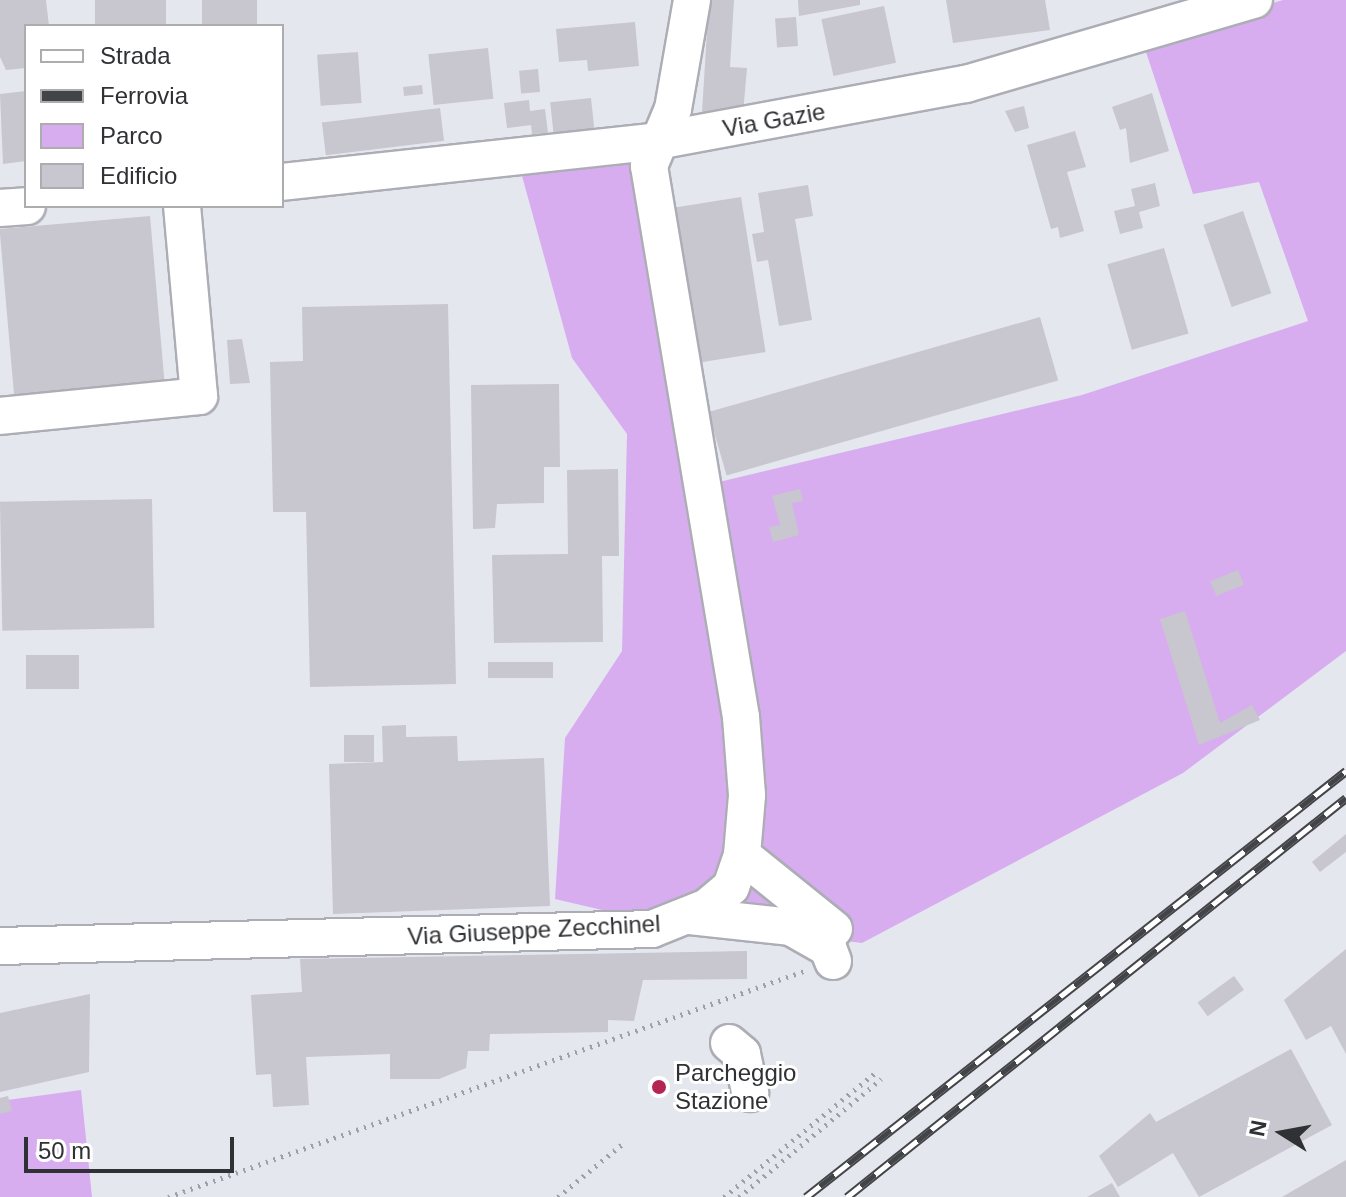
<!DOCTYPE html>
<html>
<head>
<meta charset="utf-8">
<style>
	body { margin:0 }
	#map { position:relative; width:1346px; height:1197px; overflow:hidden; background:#e5e7ef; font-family:Arial,sans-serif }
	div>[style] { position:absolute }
	.green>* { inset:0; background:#d8adf0 }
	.building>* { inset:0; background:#c8c6ce; transform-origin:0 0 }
	.path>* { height:5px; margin-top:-2.5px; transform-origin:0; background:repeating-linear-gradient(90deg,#9fa0a7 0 2px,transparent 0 8px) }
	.roads { filter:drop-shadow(2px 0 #acadb5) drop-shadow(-2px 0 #acadb5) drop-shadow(0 2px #acadb5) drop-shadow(0 -2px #acadb5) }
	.minor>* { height:36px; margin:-18px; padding:0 18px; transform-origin:18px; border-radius:18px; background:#fff }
	.rail>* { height:9px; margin-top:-4.5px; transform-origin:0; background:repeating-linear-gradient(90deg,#fff 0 18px,#434448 0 36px); box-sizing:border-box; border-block:2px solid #434448 }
	.dots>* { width:22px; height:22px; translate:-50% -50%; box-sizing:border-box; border:4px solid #fff; border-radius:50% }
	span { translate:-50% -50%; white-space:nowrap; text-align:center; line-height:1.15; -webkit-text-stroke:6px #fff; paint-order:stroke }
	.street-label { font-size:24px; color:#303134 }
	.poi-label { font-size:24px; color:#303134 }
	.left { translate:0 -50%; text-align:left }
	.legend { position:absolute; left:24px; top:24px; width:260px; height:184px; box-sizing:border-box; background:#fff; border:2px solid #acadae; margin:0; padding:10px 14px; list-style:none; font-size:24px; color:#303134 }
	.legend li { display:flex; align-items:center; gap:16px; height:40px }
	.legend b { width:40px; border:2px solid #acadae }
	.north { position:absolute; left:1242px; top:1093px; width:80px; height:80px; -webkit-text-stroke:6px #fff; paint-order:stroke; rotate:281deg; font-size:22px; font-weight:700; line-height:32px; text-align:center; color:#303134 }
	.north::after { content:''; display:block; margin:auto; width:28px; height:36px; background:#303134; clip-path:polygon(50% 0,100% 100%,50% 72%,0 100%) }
	.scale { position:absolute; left:24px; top:1137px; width:210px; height:36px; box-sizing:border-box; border:4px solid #303134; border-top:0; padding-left:10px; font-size:24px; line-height:28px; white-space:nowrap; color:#303134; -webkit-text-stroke:6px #fff; paint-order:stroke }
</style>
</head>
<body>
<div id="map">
	<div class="green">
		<i style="clip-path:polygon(1283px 0,1346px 0,1346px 651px,1183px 773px,862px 943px,615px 913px,555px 899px,565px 738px,622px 651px,627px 434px,572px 358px,519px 165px,647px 152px,698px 487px,1082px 395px,1308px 321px,1259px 182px,1193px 194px,1143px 43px)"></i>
		<i style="clip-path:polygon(81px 1090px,92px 1197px,0 1197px,0 1101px)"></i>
	</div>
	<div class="building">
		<i style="clip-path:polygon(0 0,46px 0,49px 26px,26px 26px,26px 68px,6px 70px,0 57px)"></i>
		<i style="left:95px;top:0;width:71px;height:26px"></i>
		<i style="left:202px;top:0;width:55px;height:26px"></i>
		<i style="clip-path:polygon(709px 0,734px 0,730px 67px,747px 68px,743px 114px,702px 112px)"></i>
		<i style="clip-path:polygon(798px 0,860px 0,860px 5px,799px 16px)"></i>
		<i style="clip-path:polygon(946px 0,1045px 0,1050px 30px,953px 43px)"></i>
		<i style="left:884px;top:6px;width:58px;height:64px;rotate:78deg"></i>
		<i style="left:796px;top:17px;width:29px;height:21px;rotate:86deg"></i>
		<i style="clip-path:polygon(635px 22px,639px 66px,588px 71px,587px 60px,559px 62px,556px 29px)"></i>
		<i style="left:488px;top:48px;width:51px;height:60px;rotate:84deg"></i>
		<i style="left:358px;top:52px;width:51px;height:41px;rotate:86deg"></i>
		<i style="left:538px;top:69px;width:23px;height:19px;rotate:85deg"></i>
		<i style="left:422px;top:85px;width:9px;height:19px;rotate:84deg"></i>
		<i style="clip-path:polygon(26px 91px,26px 161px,3px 164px,0 94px)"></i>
		<i style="clip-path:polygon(1152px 93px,1169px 151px,1130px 163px,1126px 128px,1120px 130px,1112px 107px)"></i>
		<i style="left:591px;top:98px;width:31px;height:41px;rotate:84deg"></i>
		<i style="clip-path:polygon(529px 100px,530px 111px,545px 109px,548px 133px,532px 134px,531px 125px,507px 128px,504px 103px)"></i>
		<i style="clip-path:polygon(1024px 106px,1029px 128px,1015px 132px,1005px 111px)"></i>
		<i style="left:440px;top:108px;width:33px;height:119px;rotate:83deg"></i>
		<i style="clip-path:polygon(1075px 131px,1086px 167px,1067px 172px,1084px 231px,1060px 238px,1058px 227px,1051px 229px,1027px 145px)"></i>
		<i style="clip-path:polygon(1155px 183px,1160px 206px,1139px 212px,1143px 228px,1120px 234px,1114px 211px,1135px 206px,1131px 189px)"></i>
		<i style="clip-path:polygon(808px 185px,813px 216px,795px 219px,812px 320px,779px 326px,768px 260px,757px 262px,752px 234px,764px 232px,758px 193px)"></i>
		<i style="left:741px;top:197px;width:157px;height:70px;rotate:81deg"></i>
		<i style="left:1243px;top:211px;width:87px;height:42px;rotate:71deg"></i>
		<i style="left:150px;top:216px;width:180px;height:151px;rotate:85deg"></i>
		<i style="left:1164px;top:248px;width:89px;height:59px;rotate:74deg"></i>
		<i style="clip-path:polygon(448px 304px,456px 684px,310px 687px,306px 512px,273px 512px,270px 362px,303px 361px,302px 307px)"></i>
		<i style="left:1040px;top:317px;width:66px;height:345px;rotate:74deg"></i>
		<i style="clip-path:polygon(242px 339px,250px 383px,230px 384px,227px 340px)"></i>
		<i style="clip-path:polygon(559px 384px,560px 467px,544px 467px,544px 503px,497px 504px,495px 528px,473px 529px,471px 385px)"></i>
		<i style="clip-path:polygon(618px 469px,619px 556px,602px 556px,603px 642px,494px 643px,492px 555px,568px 554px,567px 470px)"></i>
		<i style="clip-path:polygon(800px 489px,803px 501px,792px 503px,799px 535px,773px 542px,769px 527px,780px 525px,772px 496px)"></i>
		<i style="left:152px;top:499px;width:129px;height:152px;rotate:89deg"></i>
		<i style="left:1238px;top:570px;width:16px;height:30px;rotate:68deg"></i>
		<i style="clip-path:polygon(1185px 611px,1220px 723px,1252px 705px,1260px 720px,1199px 745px,1160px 619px)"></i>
		<i style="left:26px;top:655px;width:53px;height:34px"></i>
		<i style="left:553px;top:662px;width:16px;height:65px;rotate:90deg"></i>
		<i style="clip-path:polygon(406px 725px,406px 737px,457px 736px,458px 761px,544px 758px,550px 906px,333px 914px,329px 764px,383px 762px,382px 726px)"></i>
		<i style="left:344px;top:735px;width:30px;height:27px"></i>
		<i style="clip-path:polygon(1346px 834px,1346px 852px,1320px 872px,1312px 862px)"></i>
		<i style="clip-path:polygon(1346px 949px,1346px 1054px,1331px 1026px,1306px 1040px,1284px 1000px)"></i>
		<i style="clip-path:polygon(747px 951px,747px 979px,643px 980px,634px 1021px,608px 1020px,608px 1032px,490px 1034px,489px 1051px,468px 1051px,466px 1068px,439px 1079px,390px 1079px,390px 1054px,306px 1057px,309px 1105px,273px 1107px,271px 1074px,256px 1075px,251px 995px,302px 992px,300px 959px)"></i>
		<i style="left:1234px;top:976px;width:17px;height:45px;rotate:54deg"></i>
		<i style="clip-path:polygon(90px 994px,89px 1072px,0 1092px,0 1013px)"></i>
		<i style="clip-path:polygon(1291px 1049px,1332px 1125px,1199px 1197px,1173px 1153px,1118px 1187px,1099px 1156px,1150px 1113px,1156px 1122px)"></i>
		<i style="clip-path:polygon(8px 1096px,12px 1111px,0 1114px,0 1098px)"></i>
		<i style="clip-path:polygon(1346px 1160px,1346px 1197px,1282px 1197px)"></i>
		<i style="clip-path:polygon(1112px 1183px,1120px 1197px,1087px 1197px)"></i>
	</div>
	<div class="path">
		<i style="left:168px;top:1197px;width:678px;rotate:-19.56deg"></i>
		<i style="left:558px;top:1197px;width:87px;rotate:-39.4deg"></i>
		<i style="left:724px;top:1197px;width:197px;rotate:-39.4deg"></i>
		<i style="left:739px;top:1197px;width:185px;rotate:-39.7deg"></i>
	</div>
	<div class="roads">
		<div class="minor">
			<i style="left:282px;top:182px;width:377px;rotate:-6.2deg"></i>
			<i style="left:657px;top:141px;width:314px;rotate:-10.5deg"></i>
			<i style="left:966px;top:84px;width:300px;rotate:-16.3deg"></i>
			<i style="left:0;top:208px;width:27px;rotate:-4deg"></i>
			<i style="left:0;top:416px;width:200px;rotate:-5.7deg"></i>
			<i style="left:199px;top:396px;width:191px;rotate:-95.1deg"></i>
			<i style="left:742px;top:855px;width:118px;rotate:38.8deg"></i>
			<i style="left:690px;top:916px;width:102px;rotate:6.2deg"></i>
			<i style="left:791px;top:927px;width:43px;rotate:29.6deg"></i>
			<i style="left:828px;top:948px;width:14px;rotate:69deg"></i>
			<i style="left:0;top:946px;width:652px;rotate:-1.49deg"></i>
			<i style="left:652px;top:929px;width:59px;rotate:-21.8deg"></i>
			<i style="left:707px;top:907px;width:31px;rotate:-40deg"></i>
			<i style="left:731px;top:887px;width:34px;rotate:-71deg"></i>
			<i style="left:742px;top:855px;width:60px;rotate:-85.2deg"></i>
			<i style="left:747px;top:795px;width:78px;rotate:-94.4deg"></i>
			<i style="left:741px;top:717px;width:559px;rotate:-99.48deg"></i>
			<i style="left:649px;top:166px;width:62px;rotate:-67.2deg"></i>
			<i style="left:673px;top:109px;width:111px;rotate:-80.1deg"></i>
			<i style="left:729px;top:1043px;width:17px;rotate:40deg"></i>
			<i style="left:742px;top:1054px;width:40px;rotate:78deg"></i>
		</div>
	</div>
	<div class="rail">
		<i style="left:806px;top:1197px;width:688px;rotate:-38.27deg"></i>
		<i style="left:847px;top:1197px;width:639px;rotate:-38.65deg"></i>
	</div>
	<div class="dots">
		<i style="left:659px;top:1087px;background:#b52553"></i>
	</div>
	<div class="street-label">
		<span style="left:774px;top:120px;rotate:-10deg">Via Gazie</span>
		<span style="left:534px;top:930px;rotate:-3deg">Via Giuseppe Zecchinel</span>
	</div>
	<div class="poi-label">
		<span class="left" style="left:675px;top:1087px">Parcheggio<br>Stazione</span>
	</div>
	<ul class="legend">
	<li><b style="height:10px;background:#fff"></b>Strada</li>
	<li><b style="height:10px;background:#434448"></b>Ferrovia</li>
	<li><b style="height:22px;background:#d8adf0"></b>Parco</li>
	<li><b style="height:22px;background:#c8c6ce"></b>Edificio</li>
	</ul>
	<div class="north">N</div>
	<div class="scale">50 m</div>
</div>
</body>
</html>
